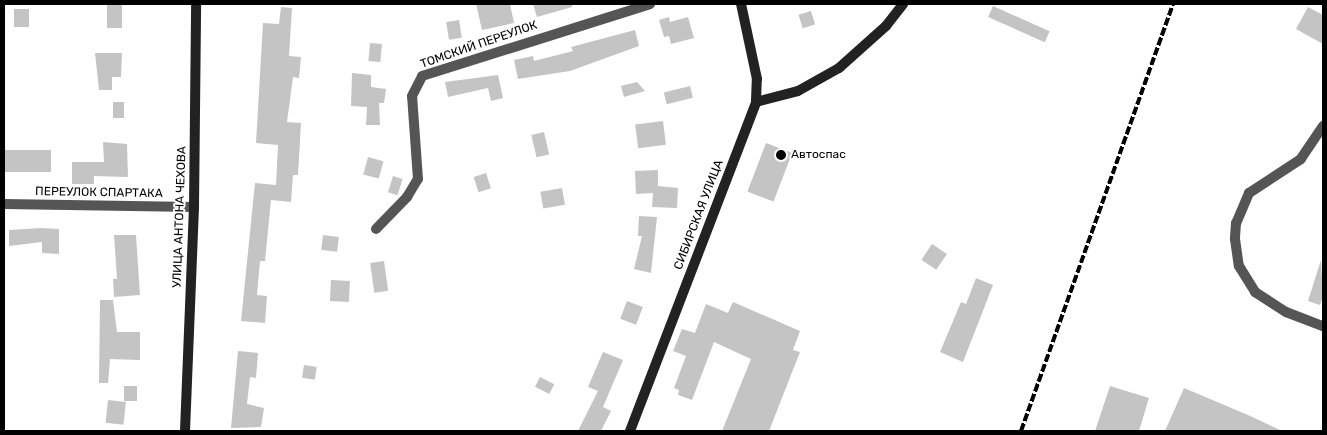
<!DOCTYPE html>
<html>
<head>
<meta charset="utf-8">
<style>
	body { margin:0 }
	#map { position:relative; width:1327px; height:435px; overflow:hidden; background:#fff; font-family:Rubik,sans-serif }
	div>[style] { position:absolute }
	.building>* { inset:0; background:#c4c4c4; transform-origin:0 0 }
	.street>* { height:10px; margin:-5px; padding:0 5px; transform-origin:5px; border-radius:5px; background:#555 }
	.secondary>* { height:10px; margin:-5px; padding:0 5px; transform-origin:5px; border-radius:5px; background:#222 }
	.rail>* { height:4px; margin-top:-2px; transform-origin:0; background:repeating-linear-gradient(90deg,#000 0 8px,transparent 0 10.5px) }
	.dots>* { width:14px; height:14px; translate:-50% -50%; box-sizing:border-box; border:2px solid #fff; border-radius:50% }
	span { translate:-50% -50%; white-space:nowrap; text-align:center; line-height:1.15; -webkit-text-stroke:4px #fff; paint-order:stroke }
	.street-label { font-size:12px; color:#000 }
	.poi-label { font-size:12px; color:#000 }
	.left { translate:0 -50%; text-align:left }
	.frame { position:absolute; inset:0; border:5px solid #000; pointer-events:none }
</style>
</head>
<body>
<div id="map">
	<div class="building">
		<i style="left:107px;top:4px;width:15px;height:24px"></i>
		<i style="clip-path:polygon(476px 4px,510px 4px,514px 23px,482px 30px)"></i>
		<i style="clip-path:polygon(533px 4px,572px 4px,572px 7px,537px 17px)"></i>
		<i style="left:993px;top:6px;width:62px;height:12px;rotate:24deg"></i>
		<i style="clip-path:polygon(281px 7px,292px 8px,289px 56px,301px 57px,299px 78px,293px 77px,287px 122px,301px 123px,298px 175px,293px 175px,291px 202px,271px 200px,265px 261px,260px 261px,257px 295px,267px 296px,265px 323px,241px 321px,255px 183px,276px 185px,278px 145px,256px 143px,263px 23px,279px 24px)"></i>
		<i style="clip-path:polygon(1308px 7px,1323px 15px,1323px 44px,1296px 29px)"></i>
		<i style="left:14px;top:9px;width:15px;height:18px"></i>
		<i style="left:811px;top:11px;width:14px;height:13px;rotate:73deg"></i>
		<i style="clip-path:polygon(669px 17px,670px 22px,688px 17px,694px 38px,671px 44px,669px 36px,664px 37px,659px 20px)"></i>
		<i style="left:459px;top:20px;width:18px;height:13px;rotate:81deg"></i>
		<i style="clip-path:polygon(635px 30px,639px 46px,570px 71px,518px 79px,514px 60px,533px 56px,534px 61px,573px 51px,571px 47px)"></i>
		<i style="left:370px;top:43px;width:12px;height:18px;rotate:5deg"></i>
		<i style="clip-path:polygon(95px 53px,122px 53px,121px 77px,112px 77px,112px 90px,99px 90px)"></i>
		<i style="clip-path:polygon(352px 73px,371px 75px,371px 87px,386px 89px,384px 103px,379px 103px,380px 125px,366px 125px,367px 107px,351px 106px)"></i>
		<i style="clip-path:polygon(498px 75px,503px 98px,491px 101px,488px 88px,448px 97px,445px 82px)"></i>
		<i style="clip-path:polygon(637px 82px,645px 91px,624px 97px,621px 86px)"></i>
		<i style="left:690px;top:86px;width:12px;height:27px;rotate:76deg"></i>
		<i style="left:113px;top:102px;width:11px;height:16px"></i>
		<i style="left:663px;top:121px;width:24px;height:28px;rotate:83deg"></i>
		<i style="left:544px;top:132px;width:23px;height:13px;rotate:77deg"></i>
		<i style="clip-path:polygon(103px 142px,127px 144px,128px 177px,94px 176px,94px 184px,72px 184px,72px 162px,104px 162px)"></i>
		<i style="left:766px;top:143px;width:28px;height:52px;rotate:21deg"></i>
		<i style="left:51px;top:150px;width:22px;height:47px;rotate:90deg"></i>
		<i style="left:368px;top:157px;width:16px;height:18px;rotate:15deg"></i>
		<i style="clip-path:polygon(658px 170px,658px 186px,678px 188px,677px 208px,652px 207px,653px 193px,636px 194px,635px 171px)"></i>
		<i style="left:486px;top:173px;width:16px;height:13px;rotate:72deg"></i>
		<i style="left:393px;top:176px;width:10px;height:17px;rotate:17deg"></i>
		<i style="left:562px;top:188px;width:17px;height:22px;rotate:80deg"></i>
		<i style="clip-path:polygon(639px 216px,657px 217px,651px 273px,634px 269px,642px 236px,638px 236px)"></i>
		<i style="clip-path:polygon(42px 228px,59px 229px,59px 254px,42px 253px,42px 242px,9px 246px,9px 230px)"></i>
		<i style="clip-path:polygon(114px 235px,136px 235px,140px 295px,114px 297px,113px 279px,117px 279px)"></i>
		<i style="left:323px;top:235px;width:16px;height:15px;rotate:7deg"></i>
		<i style="left:932px;top:244px;width:18px;height:19px;rotate:34deg"></i>
		<i style="clip-path:polygon(1321px 260px,1323px 296px,1320px 305px,1308px 301px)"></i>
		<i style="left:384px;top:261px;width:30px;height:14px;rotate:82deg"></i>
		<i style="clip-path:polygon(976px 278px,993px 285px,963px 362px,940px 352px,961px 302px,966px 304px)"></i>
		<i style="left:331px;top:280px;width:19px;height:21px;rotate:3deg"></i>
		<i style="clip-path:polygon(100px 300px,113px 300px,117px 332px,140px 332px,140px 360px,110px 359px,108px 383px,99px 383px)"></i>
		<i style="left:627px;top:301px;width:17px;height:19px;rotate:21deg"></i>
		<i style="clip-path:polygon(733px 302px,800px 331px,793px 350px,800px 352px,769px 431px,722px 431px,751px 359px,714px 342px,692px 400px,678px 395px,679px 390px,674px 388px,686px 356px,673px 351px,682px 329px,695px 333px,706px 304px,728px 313px)"></i>
		<i style="clip-path:polygon(238px 351px,258px 353px,256px 378px,250px 377px,247px 404px,264px 408px,261px 427px,231px 428px)"></i>
		<i style="clip-path:polygon(603px 352px,623px 360px,603px 407px,611px 411px,601px 431px,578px 431px,598px 391px,588px 387px)"></i>
		<i style="left:304px;top:365px;width:13px;height:13px;rotate:9deg"></i>
		<i style="left:540px;top:377px;width:16px;height:11px;rotate:27deg"></i>
		<i style="left:124px;top:386px;width:13px;height:15px"></i>
		<i style="clip-path:polygon(1110px 386px,1149px 398px,1139px 431px,1095px 431px)"></i>
		<i style="clip-path:polygon(1184px 388px,1248px 415px,1282px 431px,1165px 431px)"></i>
		<i style="left:108px;top:400px;width:18px;height:23px;rotate:6deg"></i>
	</div>
	<div class="street">
		<i style="left:1323px;top:126px;width:40px;rotate:124deg"></i>
		<i style="left:1301px;top:159px;width:62px;rotate:146.8deg"></i>
		<i style="left:1249px;top:193px;width:33px;rotate:113deg"></i>
		<i style="left:1236px;top:223px;width:16px;rotate:94deg"></i>
		<i style="left:1235px;top:239px;width:27px;rotate:82deg"></i>
		<i style="left:1239px;top:266px;width:31px;rotate:58deg"></i>
		<i style="left:1255px;top:292px;width:37px;rotate:33deg"></i>
		<i style="left:1286px;top:312px;width:40px;rotate:21deg"></i>
		<i style="left:4px;top:204px;width:190px;rotate:0.9deg"></i>
		<i style="left:376px;top:229px;width:45px;rotate:-45.9deg"></i>
		<i style="left:407px;top:197px;width:21px;rotate:-59deg"></i>
		<i style="left:418px;top:179px;width:83px;rotate:-94.1deg"></i>
		<i style="left:412px;top:96px;width:22px;rotate:-63deg"></i>
		<i style="left:422px;top:76px;width:239px;rotate:-17.5deg"></i>
	</div>
	<div class="secondary">
		<i style="left:756px;top:102px;width:43px;rotate:-14.7deg"></i>
		<i style="left:798px;top:91px;width:47px;rotate:-29.3deg"></i>
		<i style="left:839px;top:68px;width:63px;rotate:-41.8deg"></i>
		<i style="left:886px;top:26px;width:28px;rotate:-52deg"></i>
		<i style="left:185px;top:431px;width:224px;rotate:-87.7deg"></i>
		<i style="left:194px;top:207px;width:203px;rotate:-89.4deg"></i>
		<i style="left:630px;top:431px;width:352px;rotate:-69deg"></i>
		<i style="left:756px;top:102px;width:23px;rotate:-88deg"></i>
		<i style="left:757px;top:79px;width:77px;rotate:-102deg"></i>
	</div>
	<div class="rail">
		<i style="left:1021px;top:431px;width:453px;rotate:-70.4deg"></i>
	</div>
	<div class="dots">
		<i style="left:781px;top:155px;background:#000"></i>
	</div>
	<div class="street-label">
		<span style="left:479px;top:45px;rotate:-19deg">ТОМСКИЙ ПЕРЕУЛОК</span>
		<span style="left:99px;top:193px;rotate:1deg">ПЕРЕУЛОК СПАРТАКА</span>
		<span style="left:699px;top:215px;rotate:-69deg">СИБИРСКАЯ УЛИЦА</span>
		<span style="left:180px;top:217px;rotate:-88deg">УЛИЦА АНТОНА ЧЕХОВА</span>
	</div>
	<div class="poi-label">
		<span class="left" style="left:791px;top:155px">Автоспас</span>
	</div>
	<div class="frame"></div>
</div>
</body>
</html>
